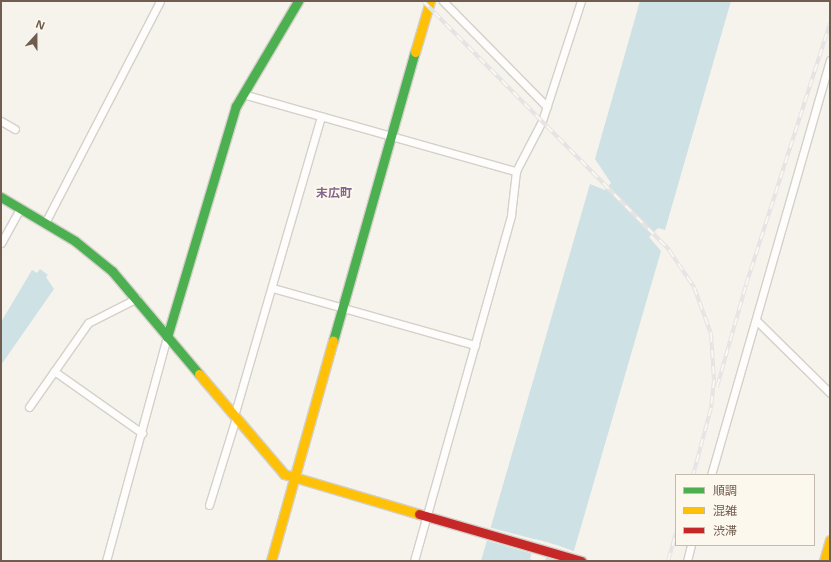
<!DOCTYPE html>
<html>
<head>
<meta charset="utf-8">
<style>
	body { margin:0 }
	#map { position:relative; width:831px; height:562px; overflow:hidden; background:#f5f3ec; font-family:"Open Sans","Noto Sans JP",sans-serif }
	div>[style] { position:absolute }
	.water>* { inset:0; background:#cee1e4 }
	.pier>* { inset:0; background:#f5f3ec }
	.roads { filter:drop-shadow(1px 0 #d4d0ca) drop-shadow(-1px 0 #d4d0ca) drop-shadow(0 1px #d4d0ca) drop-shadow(0 -1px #d4d0ca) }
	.street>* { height:7px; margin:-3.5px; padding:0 3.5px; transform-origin:3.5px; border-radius:3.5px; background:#fefdfc }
	.fast>* { height:9px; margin:-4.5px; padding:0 4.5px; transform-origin:4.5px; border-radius:4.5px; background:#4caf50 }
	.slow>* { height:9px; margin:-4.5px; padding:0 4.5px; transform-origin:4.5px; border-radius:4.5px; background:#ffc107 }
	.jam>* { height:9px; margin:-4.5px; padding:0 4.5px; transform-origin:4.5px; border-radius:4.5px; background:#c62828 }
	.rail>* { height:4px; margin-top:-2px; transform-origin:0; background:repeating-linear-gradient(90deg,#fdf8ed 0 8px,#e5e3e4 0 16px); box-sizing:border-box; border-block:1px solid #e5e3e4 }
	span { translate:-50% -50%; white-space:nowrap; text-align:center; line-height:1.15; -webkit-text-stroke:4px #fdf8ed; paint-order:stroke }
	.neighbourhood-label { font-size:12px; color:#82678c; font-weight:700 }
	.frame { position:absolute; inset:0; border:2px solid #705d4f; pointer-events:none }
	.legend { position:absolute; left:675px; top:474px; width:140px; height:72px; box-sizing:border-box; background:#fdf8ed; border:1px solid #c5baae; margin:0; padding:5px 7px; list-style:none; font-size:12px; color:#705d4f }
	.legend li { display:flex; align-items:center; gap:8px; height:20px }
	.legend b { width:20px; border:1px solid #c5baae }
	.north { position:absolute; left:16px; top:16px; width:40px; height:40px; -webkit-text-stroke:3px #fdf8ed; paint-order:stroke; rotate:21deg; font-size:11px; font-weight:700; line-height:16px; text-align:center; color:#705d4f }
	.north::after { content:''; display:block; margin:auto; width:14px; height:18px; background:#705d4f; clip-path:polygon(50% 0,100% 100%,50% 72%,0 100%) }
</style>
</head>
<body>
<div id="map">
	<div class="water">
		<i style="clip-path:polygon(640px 1px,731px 1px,665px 230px,658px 228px,649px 237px,661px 251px,571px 561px,545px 561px,550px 543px,535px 539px,530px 559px,536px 561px,481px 561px,590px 184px,605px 190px,611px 183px,595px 159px)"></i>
		<i style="clip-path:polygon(40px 269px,48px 275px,46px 277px,54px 289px,1px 365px,1px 322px,32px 270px,37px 273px)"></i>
	</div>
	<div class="pier">
		<i style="clip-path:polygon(488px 527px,557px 545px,576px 552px,573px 561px,558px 561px,544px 557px,548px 545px,537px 541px,533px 554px,485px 540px)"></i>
	</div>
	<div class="roads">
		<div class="street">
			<i style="left:443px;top:1px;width:148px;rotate:45.5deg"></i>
			<i style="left:243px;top:94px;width:284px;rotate:15.8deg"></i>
			<i style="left:1px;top:121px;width:16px;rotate:30deg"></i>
			<i style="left:45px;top:223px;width:250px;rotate:-62.6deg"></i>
			<i style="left:1px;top:243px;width:39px;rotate:-61deg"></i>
			<i style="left:273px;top:288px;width:210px;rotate:15.8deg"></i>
			<i style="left:756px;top:320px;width:104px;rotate:44.6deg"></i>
			<i style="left:54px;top:371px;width:108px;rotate:35.2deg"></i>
			<i style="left:29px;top:407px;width:103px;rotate:-54.9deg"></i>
			<i style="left:88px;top:323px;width:55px;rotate:-27deg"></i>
			<i style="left:234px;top:416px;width:312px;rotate:-73.8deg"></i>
			<i style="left:711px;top:475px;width:432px;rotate:-74deg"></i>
			<i style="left:209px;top:505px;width:91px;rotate:-72.8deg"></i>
			<i style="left:106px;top:561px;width:232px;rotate:-74.8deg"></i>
			<i style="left:414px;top:561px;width:359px;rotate:-74.3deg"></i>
			<i style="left:511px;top:215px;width:44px;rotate:-83.5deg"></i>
			<i style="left:516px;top:171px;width:56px;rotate:-62.5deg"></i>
			<i style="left:542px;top:121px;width:126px;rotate:-72deg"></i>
			<i style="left:687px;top:561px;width:16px;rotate:-76deg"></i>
		</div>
		<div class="fast">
			<i style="left:1px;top:197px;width:86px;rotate:30.7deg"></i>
			<i style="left:75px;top:241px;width:48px;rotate:39deg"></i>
			<i style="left:112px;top:271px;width:135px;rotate:49.8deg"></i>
			<i style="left:167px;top:337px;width:241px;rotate:-73.4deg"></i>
			<i style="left:236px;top:106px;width:122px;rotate:-59.4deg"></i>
			<i style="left:333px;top:341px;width:300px;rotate:-74.2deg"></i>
		</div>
		<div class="slow">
			<i style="left:415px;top:52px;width:53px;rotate:-73.6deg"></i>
			<i style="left:199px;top:374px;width:131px;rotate:49.6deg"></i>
			<i style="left:284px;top:474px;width:141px;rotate:16.5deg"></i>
			<i style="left:271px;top:561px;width:229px;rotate:-74.3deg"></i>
			<i style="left:824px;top:561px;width:22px;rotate:-74deg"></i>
		</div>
		<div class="jam">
			<i style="left:419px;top:514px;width:169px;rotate:16.2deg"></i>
		</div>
	</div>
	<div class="rail">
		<i style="left:423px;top:1px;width:350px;rotate:45.3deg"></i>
		<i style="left:669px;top:250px;width:45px;rotate:56deg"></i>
		<i style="left:694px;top:287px;width:50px;rotate:70.1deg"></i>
		<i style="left:711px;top:334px;width:46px;rotate:86.3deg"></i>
		<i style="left:714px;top:380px;width:28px;rotate:96deg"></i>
		<i style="left:711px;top:408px;width:69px;rotate:105deg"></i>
		<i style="left:717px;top:387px;width:106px;rotate:-74.1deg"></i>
		<i style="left:746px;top:285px;width:275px;rotate:-72.2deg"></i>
		<i style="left:668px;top:561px;width:29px;rotate:-74deg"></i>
	</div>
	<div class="neighbourhood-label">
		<span style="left:334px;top:193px">末広町</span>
	</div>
	<div class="frame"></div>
	<ul class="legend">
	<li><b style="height:5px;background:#4caf50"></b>順調</li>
	<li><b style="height:5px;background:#ffc107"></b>混雑</li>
	<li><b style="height:5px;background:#c62828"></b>渋滞</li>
	</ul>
	<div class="north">N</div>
</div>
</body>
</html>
